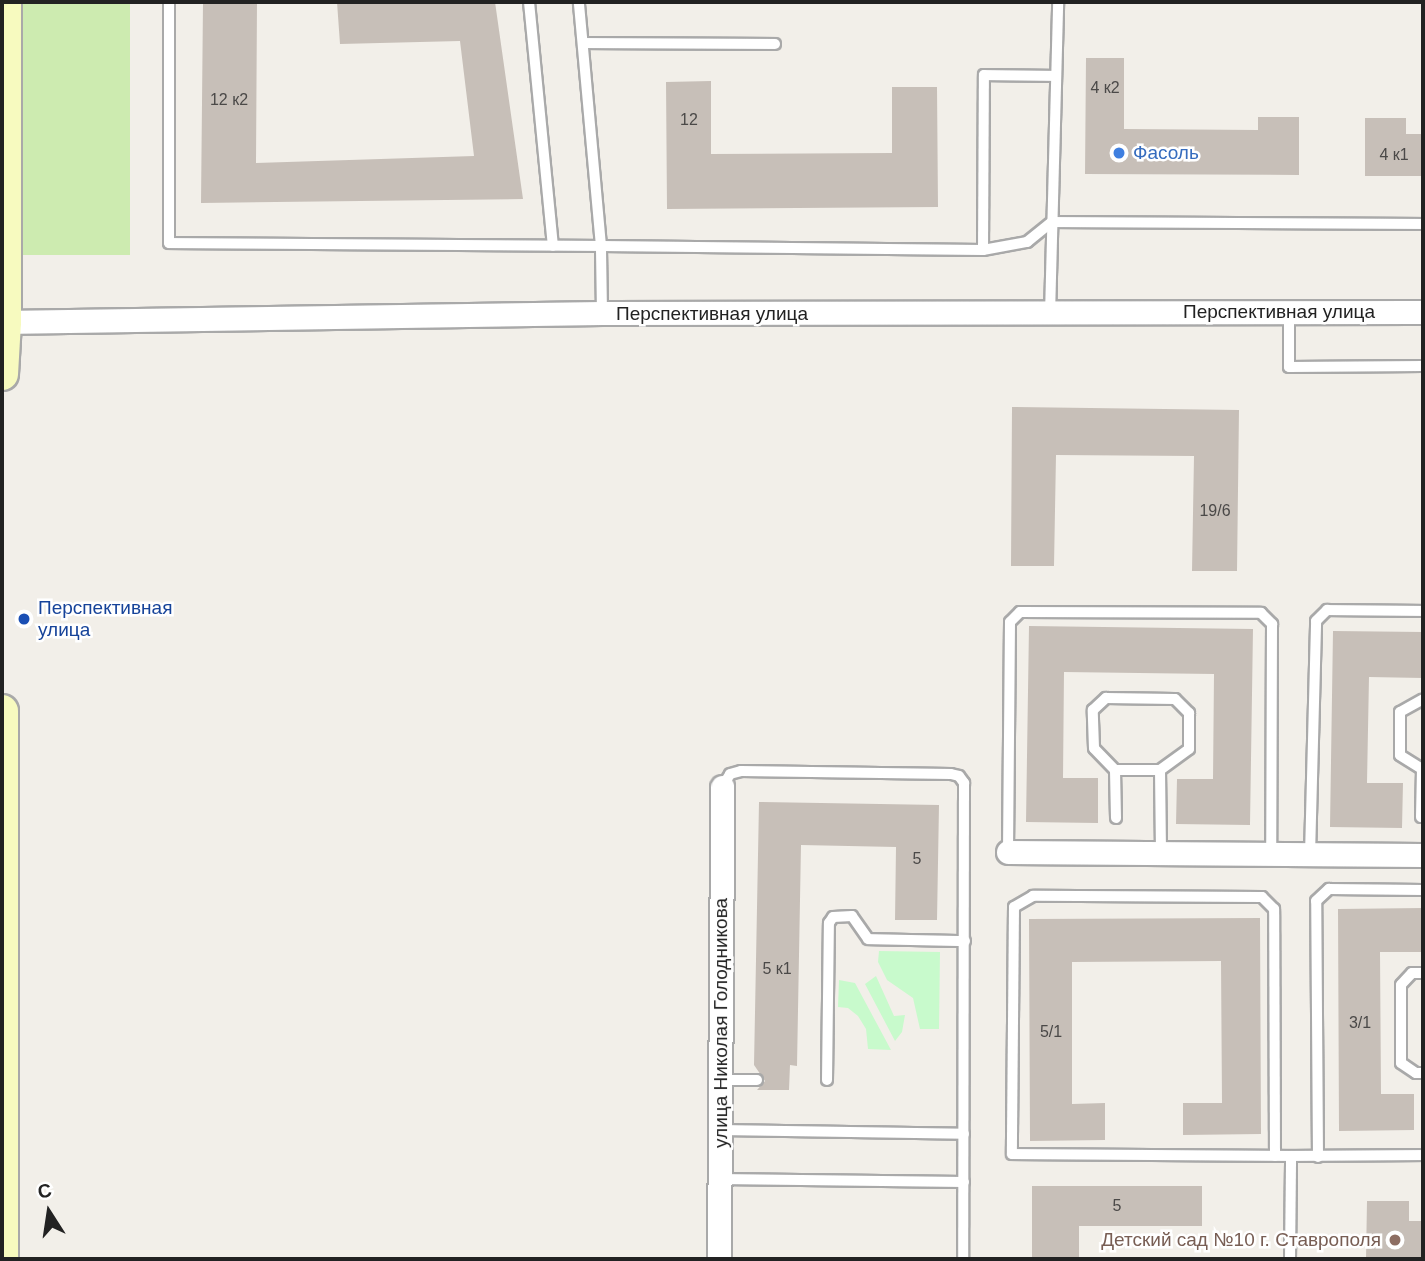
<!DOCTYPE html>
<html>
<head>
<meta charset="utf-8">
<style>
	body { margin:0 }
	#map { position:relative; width:1425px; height:1261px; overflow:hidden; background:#f2efe9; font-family:Helvetica,sans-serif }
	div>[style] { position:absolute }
	.grass>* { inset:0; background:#cdebb0; transform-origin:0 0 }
	.park>* { inset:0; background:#c8facc }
	.building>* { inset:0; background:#c7bfb8 }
	.roads { filter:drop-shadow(2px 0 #a9a9a9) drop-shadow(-2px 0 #a9a9a9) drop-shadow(0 2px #a9a9a9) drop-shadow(0 -2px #a9a9a9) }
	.service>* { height:10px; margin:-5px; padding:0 5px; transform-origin:5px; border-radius:5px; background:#fff }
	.minor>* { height:23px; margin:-11.5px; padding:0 11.5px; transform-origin:11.5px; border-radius:11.5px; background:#fff }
	.secondary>* { height:32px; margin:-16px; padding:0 16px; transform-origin:16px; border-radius:16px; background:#f7fabf }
	.dots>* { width:19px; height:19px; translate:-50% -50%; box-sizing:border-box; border:4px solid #fff; border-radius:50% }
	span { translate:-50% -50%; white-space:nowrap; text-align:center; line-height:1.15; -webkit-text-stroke:5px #fff; paint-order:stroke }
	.number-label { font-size:16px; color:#4b4948 }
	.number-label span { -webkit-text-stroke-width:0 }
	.shop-label { font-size:19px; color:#366cbe }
	.left { translate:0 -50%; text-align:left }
	.street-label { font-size:19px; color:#222 }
	.transit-label { font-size:19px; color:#164399 }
	.education-label { font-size:19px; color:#785e54 }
	.right { translate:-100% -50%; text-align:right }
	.frame { position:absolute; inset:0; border:4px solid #222; pointer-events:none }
	.north { position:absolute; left:14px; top:1177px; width:70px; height:70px; -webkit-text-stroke:5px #fff; paint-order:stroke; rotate:348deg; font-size:19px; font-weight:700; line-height:28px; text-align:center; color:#222 }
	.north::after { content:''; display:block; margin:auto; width:24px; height:32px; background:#222; clip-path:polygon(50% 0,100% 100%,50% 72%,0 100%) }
</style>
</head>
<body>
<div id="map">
	<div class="grass">
		<i style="left:22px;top:2px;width:108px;height:253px"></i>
	</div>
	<div class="park">
		<i style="clip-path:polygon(879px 951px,940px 952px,939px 1029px,920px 1029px,913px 998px,887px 980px,878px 962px)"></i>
		<i style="clip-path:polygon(876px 976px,894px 1016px,905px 1015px,902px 1032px,895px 1041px,865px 984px)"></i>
		<i style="clip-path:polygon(839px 980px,855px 983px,891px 1050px,868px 1049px,866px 1029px,858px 1016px,848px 1008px,838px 1007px)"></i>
	</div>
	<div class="building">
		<i style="clip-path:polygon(203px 2px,257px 2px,256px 163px,474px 156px,460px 41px,340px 44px,337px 2px,495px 2px,523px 199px,201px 203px)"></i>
		<i style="clip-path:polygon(1086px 58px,1124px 58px,1124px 129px,1258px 130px,1258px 117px,1299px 117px,1299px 175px,1085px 174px)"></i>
		<i style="clip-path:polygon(711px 81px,711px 154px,892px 153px,892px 87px,937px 87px,938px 207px,667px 209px,666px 82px)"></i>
		<i style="clip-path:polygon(1365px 118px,1406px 118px,1406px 134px,1423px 134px,1423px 176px,1365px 176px)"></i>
		<i style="clip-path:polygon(1012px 407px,1239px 410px,1237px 571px,1192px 571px,1194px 456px,1056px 455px,1054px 566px,1011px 566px)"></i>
		<i style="clip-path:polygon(1029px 626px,1253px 629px,1250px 825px,1176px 824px,1177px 779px,1213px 779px,1214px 674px,1064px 672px,1063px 778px,1098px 778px,1098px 823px,1026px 822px)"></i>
		<i style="clip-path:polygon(1333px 631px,1423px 632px,1423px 678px,1369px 677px,1367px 783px,1403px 783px,1402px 828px,1330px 827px)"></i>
		<i style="clip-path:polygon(759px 802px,939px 805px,937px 920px,895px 920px,896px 847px,801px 845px,797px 1066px,790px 1065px,789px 1090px,757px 1090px,765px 1081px,754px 1065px)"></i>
		<i style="clip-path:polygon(1423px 908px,1423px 952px,1380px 952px,1381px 1094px,1414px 1094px,1414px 1130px,1339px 1131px,1338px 909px)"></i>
		<i style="clip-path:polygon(1260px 918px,1261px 1134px,1183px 1135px,1183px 1103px,1222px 1103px,1221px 961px,1072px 962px,1072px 1104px,1105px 1103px,1105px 1140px,1030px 1141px,1029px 919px)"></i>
		<i style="clip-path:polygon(1032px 1186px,1202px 1186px,1202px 1226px,1079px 1226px,1079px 1259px,1032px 1259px)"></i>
		<i style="clip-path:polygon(1367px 1201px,1409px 1201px,1409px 1221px,1423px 1221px,1423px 1259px,1366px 1259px)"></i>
	</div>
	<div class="roads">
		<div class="service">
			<i style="left:169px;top:2px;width:241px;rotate:90deg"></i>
			<i style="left:169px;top:243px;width:432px;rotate:0.4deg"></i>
			<i style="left:601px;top:246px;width:245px;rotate:-95.2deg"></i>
			<i style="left:529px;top:2px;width:245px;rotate:84.4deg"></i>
			<i style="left:583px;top:43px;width:192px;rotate:0.3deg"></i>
			<i style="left:983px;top:250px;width:175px;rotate:-89.7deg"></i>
			<i style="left:984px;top:75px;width:72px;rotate:0.8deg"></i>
			<i style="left:1289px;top:312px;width:55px;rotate:90deg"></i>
			<i style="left:1289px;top:367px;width:134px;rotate:-0.4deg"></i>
			<i style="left:602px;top:313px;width:67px;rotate:-90.9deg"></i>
			<i style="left:601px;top:246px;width:382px;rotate:0.6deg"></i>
			<i style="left:983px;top:250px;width:45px;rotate:-10.3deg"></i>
			<i style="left:1027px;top:242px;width:32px;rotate:-39deg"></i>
			<i style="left:1052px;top:222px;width:371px;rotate:0.3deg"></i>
			<i style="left:1050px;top:315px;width:313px;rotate:-88.5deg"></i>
			<i style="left:1115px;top:770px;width:45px"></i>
			<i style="left:722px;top:787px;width:15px;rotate:-58deg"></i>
			<i style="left:730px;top:774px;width:11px;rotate:-15deg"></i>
			<i style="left:741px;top:771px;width:210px;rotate:0.8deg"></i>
			<i style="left:951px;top:774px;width:8px;rotate:14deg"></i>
			<i style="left:959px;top:776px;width:9px;rotate:54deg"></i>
			<i style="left:964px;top:783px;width:476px;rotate:90.1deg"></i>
			<i style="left:1421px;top:817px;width:48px;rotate:-88.8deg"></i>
			<i style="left:1422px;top:769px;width:26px;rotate:-148deg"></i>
			<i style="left:1400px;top:755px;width:43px;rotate:-90deg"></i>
			<i style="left:1400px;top:712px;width:26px;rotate:-29deg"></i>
			<i style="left:1116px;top:818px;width:48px;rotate:-91.2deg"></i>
			<i style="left:1115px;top:770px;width:30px;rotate:-134deg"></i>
			<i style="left:1094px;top:748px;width:38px;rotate:-92deg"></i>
			<i style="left:1093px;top:710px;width:18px;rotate:-43deg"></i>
			<i style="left:1106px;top:698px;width:69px;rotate:0.8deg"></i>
			<i style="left:1175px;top:699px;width:20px;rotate:45deg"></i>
			<i style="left:1189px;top:713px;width:36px;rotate:90deg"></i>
			<i style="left:1189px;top:749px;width:36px;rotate:144deg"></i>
			<i style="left:1160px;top:770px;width:83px;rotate:89.3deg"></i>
			<i style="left:1008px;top:852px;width:230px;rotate:-89.5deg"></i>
			<i style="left:1010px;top:622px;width:14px;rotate:-45deg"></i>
			<i style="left:1020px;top:612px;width:241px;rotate:0.2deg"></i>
			<i style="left:1261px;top:613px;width:16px;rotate:45deg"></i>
			<i style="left:1272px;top:624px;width:230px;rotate:90.2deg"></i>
			<i style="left:1310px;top:855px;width:234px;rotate:-88.5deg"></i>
			<i style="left:1316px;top:621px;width:16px;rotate:-45deg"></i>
			<i style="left:1327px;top:610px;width:96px;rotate:0.6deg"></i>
			<i style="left:1423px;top:973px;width:11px;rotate:180deg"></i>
			<i style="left:1412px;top:973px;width:16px;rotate:133deg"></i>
			<i style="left:1401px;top:985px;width:78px;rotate:90deg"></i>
			<i style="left:1401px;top:1063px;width:18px;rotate:34deg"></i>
			<i style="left:1416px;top:1073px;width:7px"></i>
			<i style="left:720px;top:1080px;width:37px"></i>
			<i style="left:827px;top:1080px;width:157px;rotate:-89.3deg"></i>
			<i style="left:829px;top:923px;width:7px;rotate:-56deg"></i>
			<i style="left:833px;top:917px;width:19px;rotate:-3deg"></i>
			<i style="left:852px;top:916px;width:28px;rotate:55deg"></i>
			<i style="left:868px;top:939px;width:97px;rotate:1.2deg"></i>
			<i style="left:720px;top:1130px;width:244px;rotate:0.9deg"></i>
			<i style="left:1275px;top:1156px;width:247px;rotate:-90.2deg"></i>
			<i style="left:1274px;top:909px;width:17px;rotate:-135deg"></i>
			<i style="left:1262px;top:897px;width:229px;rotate:-179.7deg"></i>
			<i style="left:1033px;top:896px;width:22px;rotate:150deg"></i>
			<i style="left:1014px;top:907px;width:247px;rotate:90.5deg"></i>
			<i style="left:1012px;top:1154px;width:279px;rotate:0.4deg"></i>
			<i style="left:1318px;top:1157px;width:256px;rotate:-90.4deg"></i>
			<i style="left:1316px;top:901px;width:18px;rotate:-43deg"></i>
			<i style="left:1329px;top:889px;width:94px;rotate:0.6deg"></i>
			<i style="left:719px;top:1179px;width:245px;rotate:0.7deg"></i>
			<i style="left:1290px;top:1259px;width:103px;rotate:-89.4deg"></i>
			<i style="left:1291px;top:1156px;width:132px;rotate:-0.4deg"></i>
		</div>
		<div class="minor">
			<i style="left:2px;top:322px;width:600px;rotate:-0.86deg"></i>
			<i style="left:602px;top:313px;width:821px;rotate:-0.07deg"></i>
			<i style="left:1008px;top:852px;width:415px;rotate:0.4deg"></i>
			<i style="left:719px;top:1259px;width:472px;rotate:-89.6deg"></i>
		</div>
		<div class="secondary">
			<i style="left:2px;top:374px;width:52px;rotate:-86.7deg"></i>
			<i style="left:5px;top:322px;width:320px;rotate:-90deg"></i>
			<i style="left:2px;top:711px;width:548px;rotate:90deg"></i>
		</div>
	</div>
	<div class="dots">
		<i style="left:1119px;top:153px;background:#3f7fe0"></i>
		<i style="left:24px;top:619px;background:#1a4fb4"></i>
		<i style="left:1395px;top:1240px;background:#8d6e63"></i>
	</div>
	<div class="number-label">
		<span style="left:1105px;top:88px">4 к2</span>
		<span style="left:229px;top:100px">12 к2</span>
		<span style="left:689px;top:120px">12</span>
		<span style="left:1394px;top:155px">4 к1</span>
		<span style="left:1215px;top:511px">19/6</span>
		<span style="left:917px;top:859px">5</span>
		<span style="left:777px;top:969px">5 к1</span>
		<span style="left:1360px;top:1023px">3/1</span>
		<span style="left:1051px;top:1032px">5/1</span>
		<span style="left:1117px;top:1206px">5</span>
	</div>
	<div class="shop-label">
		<span class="left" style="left:1133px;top:153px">Фасоль</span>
	</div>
	<div class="street-label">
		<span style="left:1279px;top:312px">Перспективная улица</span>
		<span style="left:712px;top:314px">Перспективная улица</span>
		<span style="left:721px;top:1023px;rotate:-90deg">улица Николая Голодникова</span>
	</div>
	<div class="transit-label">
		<span class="left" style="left:38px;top:619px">Перспективная<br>улица</span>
	</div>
	<div class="education-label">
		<span class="right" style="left:1381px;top:1240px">Детский сад №10 г. Ставрополя</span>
	</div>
	<div class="frame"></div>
	<div class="north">С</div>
</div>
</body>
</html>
